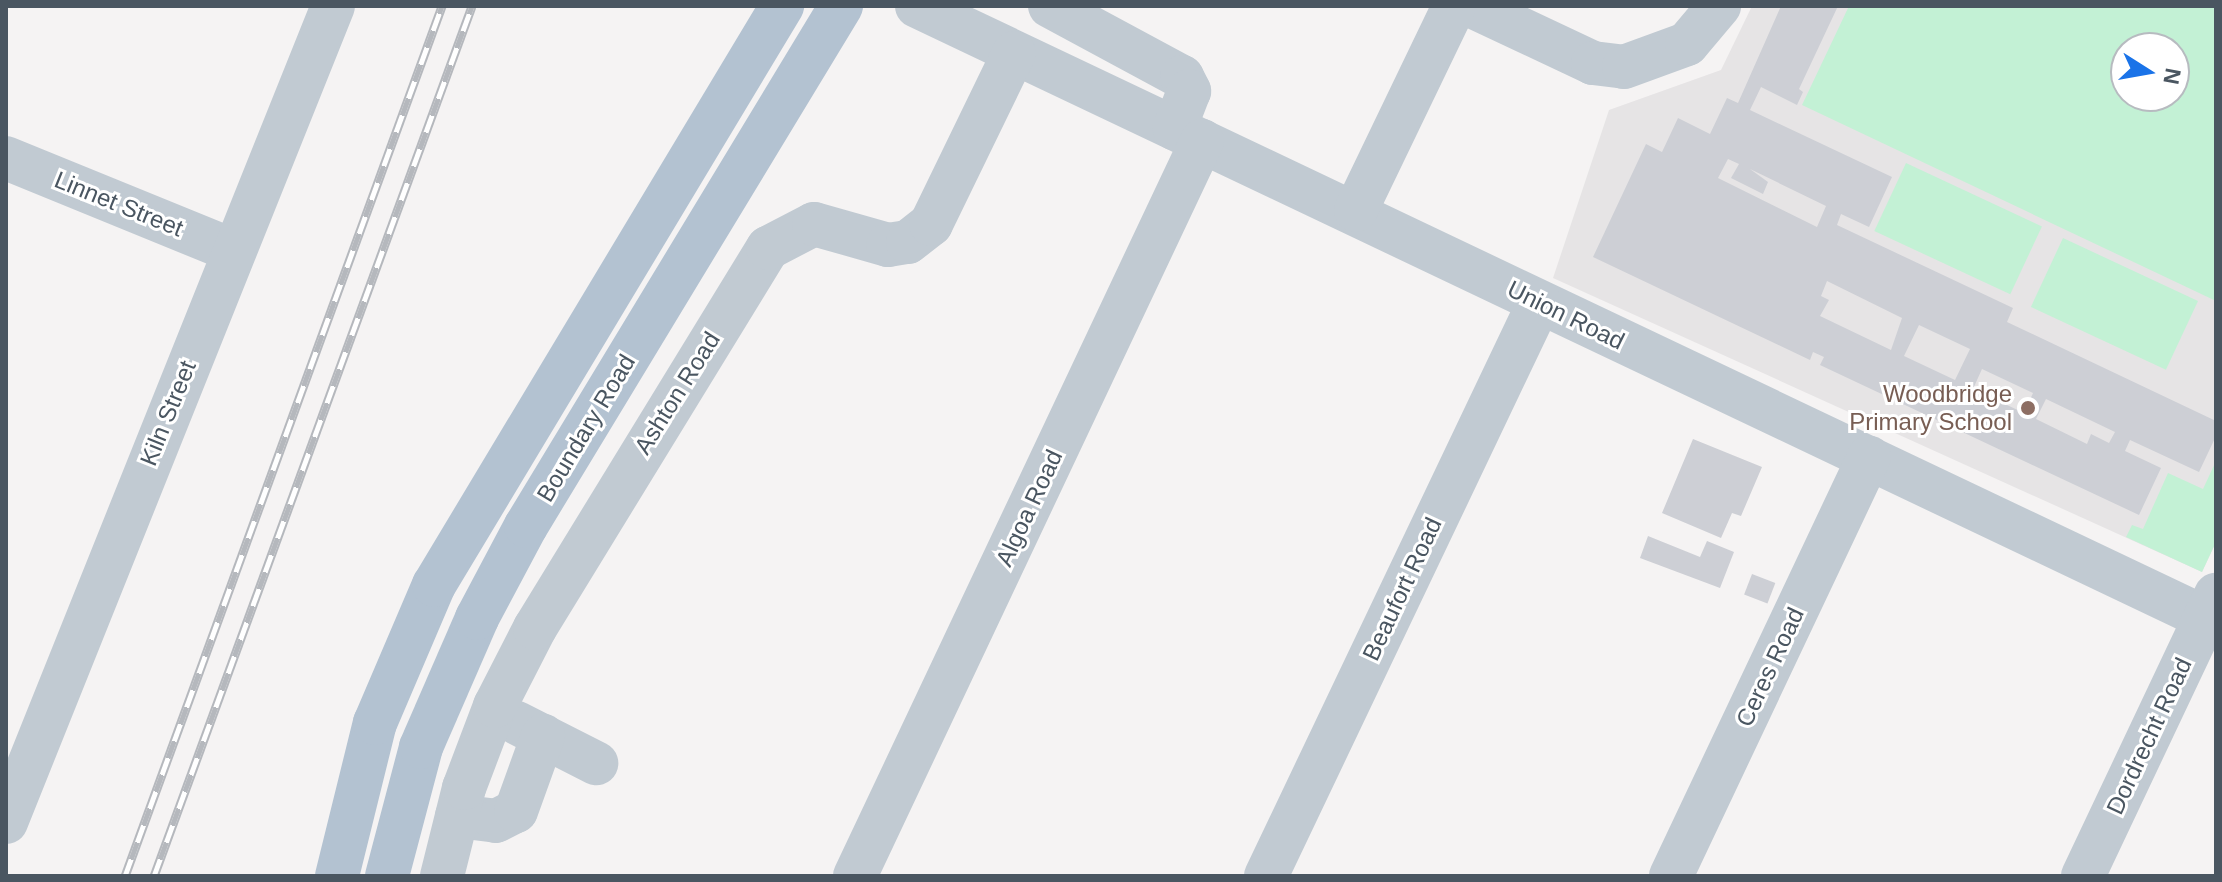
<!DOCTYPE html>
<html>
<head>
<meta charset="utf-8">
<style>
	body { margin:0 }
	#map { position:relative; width:2222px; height:882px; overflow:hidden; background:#f5f3f3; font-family:Arial,sans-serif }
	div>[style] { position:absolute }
	.education>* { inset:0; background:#e6e4e5 }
	.green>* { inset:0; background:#c3f1d5; transform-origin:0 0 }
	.building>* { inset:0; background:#cdcfd5; transform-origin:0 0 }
	.minor>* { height:44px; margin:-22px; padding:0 22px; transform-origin:22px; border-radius:22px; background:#c1cad2 }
	.major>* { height:44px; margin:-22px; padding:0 22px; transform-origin:22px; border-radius:22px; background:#b3c2d1 }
	.rail>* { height:9px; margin-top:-4.5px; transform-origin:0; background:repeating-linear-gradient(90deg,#fff 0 18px,#b5b8bd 0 36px); box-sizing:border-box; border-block:2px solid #b5b8bd }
	.dots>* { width:22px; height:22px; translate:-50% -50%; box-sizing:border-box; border:4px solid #fff; border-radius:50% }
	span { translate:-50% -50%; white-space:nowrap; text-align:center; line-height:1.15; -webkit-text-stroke:6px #fff; paint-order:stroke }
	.street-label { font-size:24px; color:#4a5661 }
	.education-label { font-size:24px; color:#785e54 }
	.right { translate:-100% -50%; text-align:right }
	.frame { position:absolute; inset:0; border:8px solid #4a5661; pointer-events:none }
	.north { position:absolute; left:2110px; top:32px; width:80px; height:80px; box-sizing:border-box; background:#fff; border:2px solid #b7bbc0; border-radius:50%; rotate:101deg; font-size:22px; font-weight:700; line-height:32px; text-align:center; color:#4a5661 }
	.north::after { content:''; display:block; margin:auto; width:28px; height:36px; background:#1a73e8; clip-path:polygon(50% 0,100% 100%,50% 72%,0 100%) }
</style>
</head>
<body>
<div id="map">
	<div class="education">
		<i style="clip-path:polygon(evenodd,1752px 6px,2216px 6px,2216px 542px,2202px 572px,1553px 278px,1609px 110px,1721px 70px,1752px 6px,2126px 48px,2174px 48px,2174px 96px,2126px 96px,2126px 48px)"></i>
	</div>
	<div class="green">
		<i style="clip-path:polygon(evenodd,1849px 6px,2216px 6px,2216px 301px,1802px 105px,1849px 6px,2126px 48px,2174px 48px,2174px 96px,2126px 96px,2126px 48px)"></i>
		<i style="left:1906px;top:163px;width:150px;height:75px;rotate:25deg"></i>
		<i style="left:2063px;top:238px;width:149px;height:76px;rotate:25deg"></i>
		<i style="clip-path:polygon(2216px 461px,2216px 542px,2202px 572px,2126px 537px,2132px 525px,2143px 529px,2168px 473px,2203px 489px)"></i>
	</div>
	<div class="building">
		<i style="clip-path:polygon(evenodd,1781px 6px,1838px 6px,1799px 89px,1803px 92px,1797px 105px,1761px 87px,1750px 110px,1892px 177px,1869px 227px,1841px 214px,1837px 225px,2013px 308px,2007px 322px,2216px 421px,2216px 436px,2199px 472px,2130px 440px,2125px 451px,2161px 468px,2139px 515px,1820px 365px,1824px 357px,1813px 352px,1810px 360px,1593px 257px,1646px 144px,1662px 152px,1678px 118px,1710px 134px,1727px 98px,1738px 103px,1781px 6px,1728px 159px,1739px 164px,1731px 178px,1763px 194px,1768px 182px,1750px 169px,1826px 206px,1817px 227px,1718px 178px,1728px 159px,1781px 6px,1827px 281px,1902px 318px,1891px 350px,1820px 316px,1829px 300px,1821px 296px,1827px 281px,1781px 6px,1919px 325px,1970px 349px,1955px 380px,1904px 356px,1919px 325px,1781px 6px,1982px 369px,2033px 393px,2024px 413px,1973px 389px,1982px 369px,1781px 6px,2046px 399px,2115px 432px,2109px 443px,2091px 434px,2087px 444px,2036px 419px,2046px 399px)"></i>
		<i style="clip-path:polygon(1693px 439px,1762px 467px,1741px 516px,1732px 513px,1721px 538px,1662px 513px)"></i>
		<i style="clip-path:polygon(1648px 536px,1700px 557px,1707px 541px,1734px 552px,1720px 588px,1640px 558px)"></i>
		<i style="left:1752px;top:574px;width:25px;height:22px;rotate:21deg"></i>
	</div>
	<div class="minor">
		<i style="left:917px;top:6px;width:1438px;rotate:25.41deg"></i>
		<i style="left:1050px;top:6px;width:150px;rotate:28.3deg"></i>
		<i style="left:1182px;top:77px;width:16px;rotate:63deg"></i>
		<i style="left:1189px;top:91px;width:40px;rotate:111deg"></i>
		<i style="left:1472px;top:6px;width:134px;rotate:25.2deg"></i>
		<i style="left:1593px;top:63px;width:31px;rotate:7deg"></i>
		<i style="left:1624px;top:67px;width:67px;rotate:-20.1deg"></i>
		<i style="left:1687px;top:44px;width:50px;rotate:-49.9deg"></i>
		<i style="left:6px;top:158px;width:244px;rotate:22.2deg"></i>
		<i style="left:1356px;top:210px;width:226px;rotate:-64.3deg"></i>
		<i style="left:517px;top:723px;width:89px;rotate:26.9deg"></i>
		<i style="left:457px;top:816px;width:39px;rotate:7deg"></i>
		<i style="left:496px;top:821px;width:22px;rotate:-27deg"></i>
		<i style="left:516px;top:811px;width:80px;rotate:-70.2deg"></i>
		<i style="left:6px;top:822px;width:879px;rotate:-68.16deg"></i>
		<i style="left:442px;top:876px;width:91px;rotate:-76deg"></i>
		<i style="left:464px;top:788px;width:88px;rotate:-69.3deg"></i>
		<i style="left:495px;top:706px;width:88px;rotate:-62.9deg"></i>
		<i style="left:535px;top:628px;width:446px;rotate:-58.5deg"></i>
		<i style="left:768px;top:248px;width:52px;rotate:-27.6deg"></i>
		<i style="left:814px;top:224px;width:77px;rotate:15.8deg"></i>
		<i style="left:888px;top:245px;width:20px;rotate:-9deg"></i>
		<i style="left:908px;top:242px;width:29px;rotate:-38deg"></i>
		<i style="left:931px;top:224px;width:190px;rotate:-64.1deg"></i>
		<i style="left:855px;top:876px;width:813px;rotate:-64.73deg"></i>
		<i style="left:1266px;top:876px;width:635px;rotate:-64.53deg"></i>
		<i style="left:1671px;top:876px;width:463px;rotate:-64.7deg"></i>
		<i style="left:2083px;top:876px;width:311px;rotate:-64.7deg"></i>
	</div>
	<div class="major">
		<i style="left:337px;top:876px;width:158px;rotate:-76.1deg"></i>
		<i style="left:375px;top:723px;width:150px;rotate:-66.9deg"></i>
		<i style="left:434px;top:585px;width:676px;rotate:-58.99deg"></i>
		<i style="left:387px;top:876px;width:133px;rotate:-75.2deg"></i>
		<i style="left:421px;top:747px;width:141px;rotate:-66.5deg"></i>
		<i style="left:477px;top:618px;width:104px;rotate:-62deg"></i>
		<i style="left:526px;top:526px;width:608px;rotate:-58.79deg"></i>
	</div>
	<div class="rail">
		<i style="left:125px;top:876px;width:926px;rotate:-69.98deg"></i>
		<i style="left:154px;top:876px;width:926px;rotate:-69.92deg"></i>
	</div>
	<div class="dots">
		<i style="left:2028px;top:408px;background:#8d6e63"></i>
	</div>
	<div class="street-label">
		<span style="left:119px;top:204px;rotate:22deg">Linnet Street</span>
		<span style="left:1566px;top:315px;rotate:26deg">Union Road</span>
		<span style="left:677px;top:393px;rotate:-58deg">Ashton Road</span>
		<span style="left:168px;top:413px;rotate:-68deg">Kiln Street</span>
		<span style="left:586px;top:428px;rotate:-59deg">Boundary Road</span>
		<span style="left:1029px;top:508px;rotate:-65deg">Algoa Road</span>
		<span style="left:1402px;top:589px;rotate:-65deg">Beaufort Road</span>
		<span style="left:1770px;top:667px;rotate:-65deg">Ceres Road</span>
		<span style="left:2149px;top:736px;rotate:-65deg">Dordrecht Road</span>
	</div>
	<div class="education-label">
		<span class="right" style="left:2012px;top:408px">Woodbridge<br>Primary School</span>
	</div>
	<div class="frame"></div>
	<div class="north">N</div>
</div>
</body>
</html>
